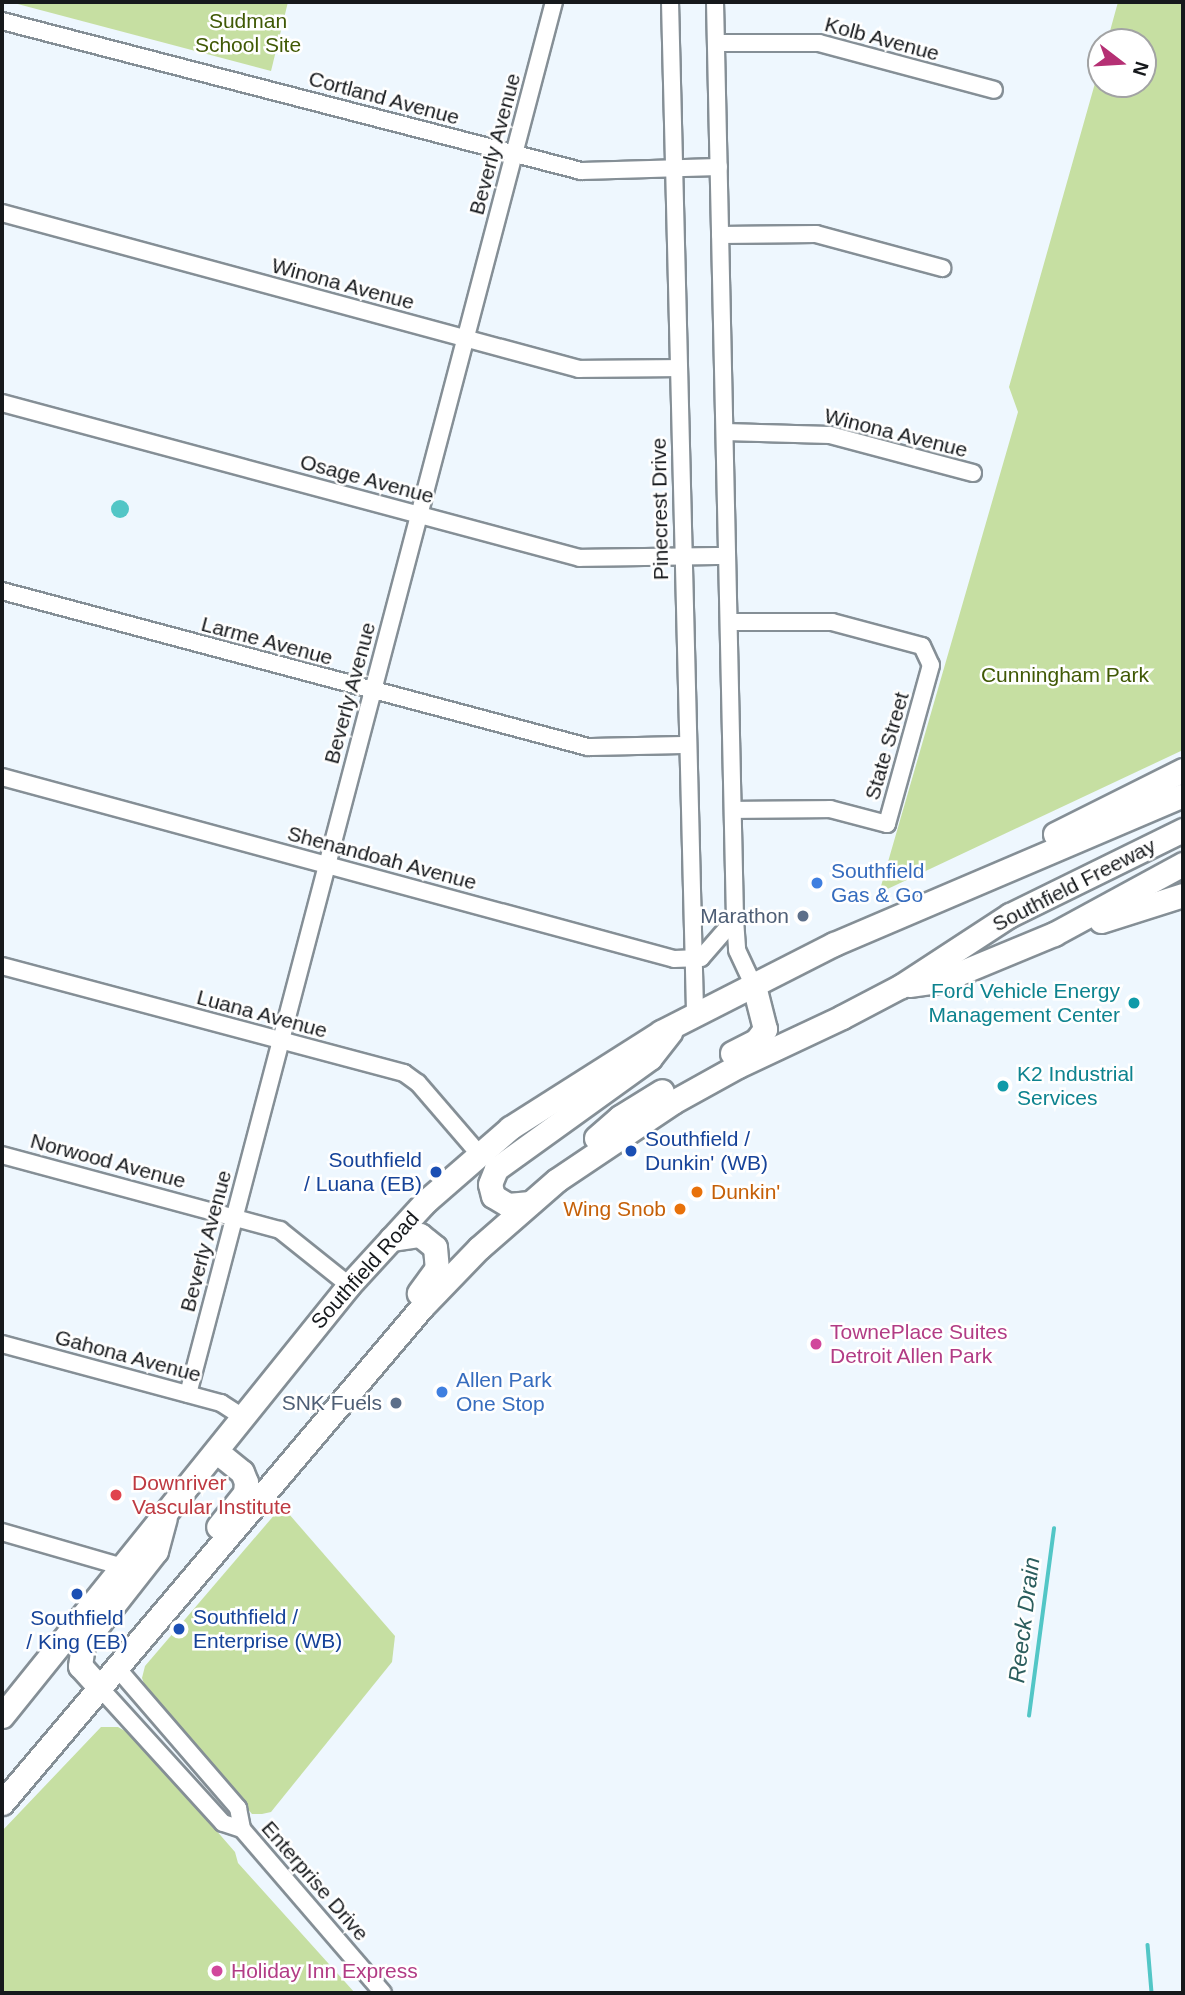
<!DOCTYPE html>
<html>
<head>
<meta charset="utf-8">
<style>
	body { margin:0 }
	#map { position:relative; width:1185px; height:1995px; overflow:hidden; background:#eef7fe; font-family:Helvetica,sans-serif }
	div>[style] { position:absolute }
	.green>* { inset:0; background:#c6dfa2 }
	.water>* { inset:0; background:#52c6c6 }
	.round { border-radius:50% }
	.stream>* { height:3.5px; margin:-1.75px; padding:0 1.75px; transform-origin:1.75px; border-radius:1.75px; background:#52c6c6 }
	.roads { filter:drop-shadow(2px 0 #858f96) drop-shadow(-2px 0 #858f96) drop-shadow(0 2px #858f96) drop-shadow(0 -2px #858f96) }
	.minor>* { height:16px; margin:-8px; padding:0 8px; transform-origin:8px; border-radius:8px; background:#fff }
	.highway>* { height:23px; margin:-11.5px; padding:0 11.5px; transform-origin:11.5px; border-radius:11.5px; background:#fff }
	.dots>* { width:19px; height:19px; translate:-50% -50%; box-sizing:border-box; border:4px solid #fff; border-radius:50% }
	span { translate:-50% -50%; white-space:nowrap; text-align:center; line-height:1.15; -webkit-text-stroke:5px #fff; paint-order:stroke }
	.park-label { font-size:21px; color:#405905 }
	.street-label { font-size:21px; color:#16191c }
	.shop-label { font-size:21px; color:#366cbe }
	.left { translate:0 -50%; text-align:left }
	.service-label { font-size:21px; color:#4e5e75 }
	.right { translate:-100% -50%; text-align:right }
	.culture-label { font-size:21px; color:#0d838f }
	.transit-label { font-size:21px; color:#164399 }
	.food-label { font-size:21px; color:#c56008 }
	.hotel-label { font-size:21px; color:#b23c85 }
	.health-label { font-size:21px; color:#be3a42 }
	.water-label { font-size:23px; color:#2b5d5d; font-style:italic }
	.frame { position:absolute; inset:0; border:4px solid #16191c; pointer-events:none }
	.north { position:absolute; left:1087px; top:28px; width:70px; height:70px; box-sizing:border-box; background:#fff; border:2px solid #a2a3a4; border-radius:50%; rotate:107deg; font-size:19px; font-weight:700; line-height:28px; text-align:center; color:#16191c }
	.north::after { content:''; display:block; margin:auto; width:24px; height:32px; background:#b53074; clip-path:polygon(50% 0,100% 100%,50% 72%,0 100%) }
</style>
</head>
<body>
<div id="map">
	<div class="green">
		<i style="clip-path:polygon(10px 2px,288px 2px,271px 71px)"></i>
		<i style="clip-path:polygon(1118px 2px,1183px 2px,1183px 750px,879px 893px,1018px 412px,1009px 387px,1101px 62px,1101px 84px,1143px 84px,1143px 42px,1107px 42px)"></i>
		<i style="clip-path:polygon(282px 1506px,395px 1636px,392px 1662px,271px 1812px,262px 1814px,252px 1814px,146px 1689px,142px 1678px,145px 1666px)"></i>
		<i style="clip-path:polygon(101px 1727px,118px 1727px,134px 1736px,235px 1852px,238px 1863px,355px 1993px,2px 1993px,2px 1831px)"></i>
	</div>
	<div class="water">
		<i class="round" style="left:111px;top:500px;width:18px;height:18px"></i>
	</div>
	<div class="stream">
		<i style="left:1029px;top:1716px;width:189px;rotate:-82.4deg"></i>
		<i style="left:1148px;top:1945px;width:48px;rotate:85.2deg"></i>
	</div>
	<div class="roads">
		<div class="minor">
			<i style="left:670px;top:2px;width:1012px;rotate:88.58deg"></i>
			<i style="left:715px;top:2px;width:917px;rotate:88.75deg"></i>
			<i style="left:735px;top:919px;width:31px;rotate:86deg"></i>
			<i style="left:737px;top:950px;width:40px;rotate:65deg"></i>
			<i style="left:2px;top:21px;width:598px;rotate:14.52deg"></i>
			<i style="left:581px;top:171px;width:138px;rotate:-1.7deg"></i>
			<i style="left:716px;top:43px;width:103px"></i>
			<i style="left:819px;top:43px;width:181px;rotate:15deg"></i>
			<i style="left:2px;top:213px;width:598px;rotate:15.13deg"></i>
			<i style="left:579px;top:369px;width:99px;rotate:-0.6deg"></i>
			<i style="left:720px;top:235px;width:96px;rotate:-0.6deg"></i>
			<i style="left:816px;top:234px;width:131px;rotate:15.1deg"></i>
			<i style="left:2px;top:403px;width:598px;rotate:15.01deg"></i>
			<i style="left:580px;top:558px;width:147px;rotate:-0.8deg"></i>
			<i style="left:725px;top:432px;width:105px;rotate:1.6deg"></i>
			<i style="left:830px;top:435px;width:148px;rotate:14.9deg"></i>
			<i style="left:2px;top:591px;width:606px;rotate:14.91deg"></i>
			<i style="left:588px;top:747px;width:98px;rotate:-1.2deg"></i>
			<i style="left:729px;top:622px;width:103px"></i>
			<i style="left:832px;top:622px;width:93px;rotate:14.9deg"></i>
			<i style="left:922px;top:646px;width:21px;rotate:65deg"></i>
			<i style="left:931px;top:665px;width:165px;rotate:105.5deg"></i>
			<i style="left:887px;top:824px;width:59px;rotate:-165.3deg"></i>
			<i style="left:830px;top:809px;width:97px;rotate:179.4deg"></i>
			<i style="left:2px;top:777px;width:696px;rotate:15.15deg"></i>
			<i style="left:674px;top:959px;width:27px;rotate:-2deg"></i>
			<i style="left:701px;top:958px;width:52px;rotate:-48.9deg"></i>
			<i style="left:2px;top:966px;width:416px;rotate:14.9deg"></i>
			<i style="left:404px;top:1073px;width:17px;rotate:36deg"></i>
			<i style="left:418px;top:1083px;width:94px;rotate:49.3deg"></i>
			<i style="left:2px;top:1155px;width:288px;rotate:15.1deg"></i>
			<i style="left:280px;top:1230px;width:88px;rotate:38.6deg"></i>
			<i style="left:2px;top:1344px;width:227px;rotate:15.1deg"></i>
			<i style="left:221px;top:1403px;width:24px;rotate:33deg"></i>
			<i style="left:188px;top:1394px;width:1439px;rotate:-75.27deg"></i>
			<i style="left:2px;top:1532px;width:123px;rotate:16.1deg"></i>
			<i style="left:118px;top:1669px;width:184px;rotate:49.2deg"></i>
			<i style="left:238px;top:1808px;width:21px;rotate:79deg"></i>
			<i style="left:242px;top:1829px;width:216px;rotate:49.3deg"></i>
			<i style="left:101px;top:1689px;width:181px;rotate:47.7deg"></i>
			<i style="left:223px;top:1823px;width:20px;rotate:18deg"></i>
		</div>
		<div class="highway">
			<i style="left:1055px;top:834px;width:143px;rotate:-26.6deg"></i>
			<i style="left:1101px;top:921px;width:86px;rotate:-17.6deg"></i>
			<i style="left:909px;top:985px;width:34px;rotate:-8deg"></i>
			<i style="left:943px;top:980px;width:120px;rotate:-22.5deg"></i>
			<i style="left:1054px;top:934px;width:147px;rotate:-28.5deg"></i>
			<i style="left:732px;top:1053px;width:27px;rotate:-27deg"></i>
			<i style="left:756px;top:1041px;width:15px;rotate:-53deg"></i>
			<i style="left:765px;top:1029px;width:44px;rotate:-104.3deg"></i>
			<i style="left:596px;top:1138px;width:32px;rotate:-41deg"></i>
			<i style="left:620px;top:1117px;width:49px;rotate:-31.8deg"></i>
			<i style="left:530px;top:1203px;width:22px;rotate:175deg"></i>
			<i style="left:508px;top:1205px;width:17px;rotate:-149deg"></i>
			<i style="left:493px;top:1196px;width:12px;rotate:-104deg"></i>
			<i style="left:490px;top:1184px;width:16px;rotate:-68deg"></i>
			<i style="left:496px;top:1169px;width:190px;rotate:-35.8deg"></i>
			<i style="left:650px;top:1058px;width:33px;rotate:-52deg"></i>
			<i style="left:391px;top:1239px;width:29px;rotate:-8deg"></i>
			<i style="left:420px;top:1235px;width:19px;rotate:39deg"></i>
			<i style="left:435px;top:1247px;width:21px;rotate:85deg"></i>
			<i style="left:437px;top:1268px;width:31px;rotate:126deg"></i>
			<i style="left:216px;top:1451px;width:33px;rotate:39deg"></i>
			<i style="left:242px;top:1472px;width:11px;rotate:68deg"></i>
			<i style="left:246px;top:1482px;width:11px;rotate:95deg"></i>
			<i style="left:245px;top:1493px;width:43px;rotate:128.5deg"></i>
			<i style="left:101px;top:1689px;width:31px;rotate:-132deg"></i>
			<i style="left:80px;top:1666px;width:22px;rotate:-82deg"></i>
			<i style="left:83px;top:1644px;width:118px;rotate:-51.9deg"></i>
			<i style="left:156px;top:1551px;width:34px;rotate:-75deg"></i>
			<i style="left:2px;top:1716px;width:553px;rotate:-51.16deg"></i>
			<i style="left:349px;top:1285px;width:113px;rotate:-47.5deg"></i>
			<i style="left:425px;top:1202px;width:113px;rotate:-41deg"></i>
			<i style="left:510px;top:1128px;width:179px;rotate:-32.4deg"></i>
			<i style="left:661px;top:1032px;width:194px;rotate:-27deg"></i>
			<i style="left:834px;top:944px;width:379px;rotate:-23.1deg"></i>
			<i style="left:2px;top:1803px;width:649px;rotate:-49.75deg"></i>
			<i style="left:421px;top:1308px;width:83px;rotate:-46deg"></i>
			<i style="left:479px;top:1248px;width:103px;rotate:-41.1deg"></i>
			<i style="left:557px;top:1180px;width:140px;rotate:-33.9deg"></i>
			<i style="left:673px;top:1102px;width:74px;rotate:-29deg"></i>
			<i style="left:738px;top:1066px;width:115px;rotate:-25.2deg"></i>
			<i style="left:842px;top:1017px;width:67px;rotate:-27.7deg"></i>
			<i style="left:901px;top:986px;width:130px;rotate:-33.1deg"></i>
			<i style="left:1010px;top:915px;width:193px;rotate:-26.2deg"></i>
		</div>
	</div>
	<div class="dots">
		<i style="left:817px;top:883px;background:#3f7fe0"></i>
		<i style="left:803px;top:916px;background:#5c6f8a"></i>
		<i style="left:1134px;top:1003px;background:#0f9aa8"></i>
		<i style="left:1003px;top:1086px;background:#0f9aa8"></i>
		<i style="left:631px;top:1151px;background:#1a4fb4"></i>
		<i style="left:436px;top:1172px;background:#1a4fb4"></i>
		<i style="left:697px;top:1192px;background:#e8710a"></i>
		<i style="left:680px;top:1209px;background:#e8710a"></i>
		<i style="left:816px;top:1344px;background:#d1479c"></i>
		<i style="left:442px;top:1392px;background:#3f7fe0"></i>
		<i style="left:396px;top:1403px;background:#5c6f8a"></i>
		<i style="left:116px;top:1495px;background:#e0444e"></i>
		<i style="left:77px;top:1594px;background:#1a4fb4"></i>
		<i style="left:179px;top:1629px;background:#1a4fb4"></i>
		<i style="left:217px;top:1971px;background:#d1479c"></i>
	</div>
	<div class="park-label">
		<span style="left:248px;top:33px">Sudman<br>School Site</span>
		<span style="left:1065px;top:675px">Cunningham Park</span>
	</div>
	<div class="street-label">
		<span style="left:882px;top:39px;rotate:15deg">Kolb Avenue</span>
		<span style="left:384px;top:98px;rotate:15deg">Cortland Avenue</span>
		<span style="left:495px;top:144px;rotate:-75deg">Beverly Avenue</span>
		<span style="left:343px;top:284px;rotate:15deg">Winona Avenue</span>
		<span style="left:896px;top:433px;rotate:14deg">Winona Avenue</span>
		<span style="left:367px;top:479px;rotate:15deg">Osage Avenue</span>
		<span style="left:660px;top:509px;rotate:-91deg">Pinecrest Drive</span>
		<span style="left:267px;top:641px;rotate:15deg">Larme Avenue</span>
		<span style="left:350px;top:693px;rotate:-75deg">Beverly Avenue</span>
		<span style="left:887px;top:746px;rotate:-74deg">State Street</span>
		<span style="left:382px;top:858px;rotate:15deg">Shenandoah Avenue</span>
		<span style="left:1074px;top:885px;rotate:-27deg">Southfield Freeway</span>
		<span style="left:262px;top:1014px;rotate:15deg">Luana Avenue</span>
		<span style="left:108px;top:1161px;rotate:15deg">Norwood Avenue</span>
		<span style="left:206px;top:1241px;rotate:-75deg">Beverly Avenue</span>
		<span style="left:365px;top:1270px;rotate:-48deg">Southfield Road</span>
		<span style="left:128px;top:1356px;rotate:15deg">Gahona Avenue</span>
		<span style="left:315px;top:1881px;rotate:49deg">Enterprise Drive</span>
	</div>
	<div class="shop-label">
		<span class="left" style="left:831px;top:883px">Southfield<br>Gas &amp; Go</span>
		<span class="left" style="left:456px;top:1392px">Allen Park<br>One Stop</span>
	</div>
	<div class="service-label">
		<span class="right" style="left:789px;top:916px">Marathon</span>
		<span class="right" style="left:382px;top:1403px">SNK Fuels</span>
	</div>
	<div class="culture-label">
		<span class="right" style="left:1120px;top:1003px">Ford Vehicle Energy<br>Management Center</span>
		<span class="left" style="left:1017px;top:1086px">K2 Industrial<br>Services</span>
	</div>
	<div class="transit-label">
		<span class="left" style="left:645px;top:1151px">Southfield /<br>Dunkin' (WB)</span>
		<span class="right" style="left:422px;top:1172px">Southfield<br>/ Luana (EB)</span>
		<span class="left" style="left:193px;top:1629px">Southfield /<br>Enterprise (WB)</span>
		<span style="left:77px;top:1630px">Southfield<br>/ King (EB)</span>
	</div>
	<div class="food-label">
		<span class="left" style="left:711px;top:1192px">Dunkin'</span>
		<span class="right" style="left:666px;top:1209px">Wing Snob</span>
	</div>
	<div class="hotel-label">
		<span class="left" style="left:830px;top:1344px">TownePlace Suites<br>Detroit Allen Park</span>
		<span class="left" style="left:231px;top:1971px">Holiday Inn Express</span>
	</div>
	<div class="health-label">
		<span class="left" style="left:132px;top:1495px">Downriver<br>Vascular Institute</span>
	</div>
	<div class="water-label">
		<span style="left:1024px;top:1620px;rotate:-83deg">Reeck Drain</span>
	</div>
	<div class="frame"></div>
	<div class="north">N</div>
</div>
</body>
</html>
